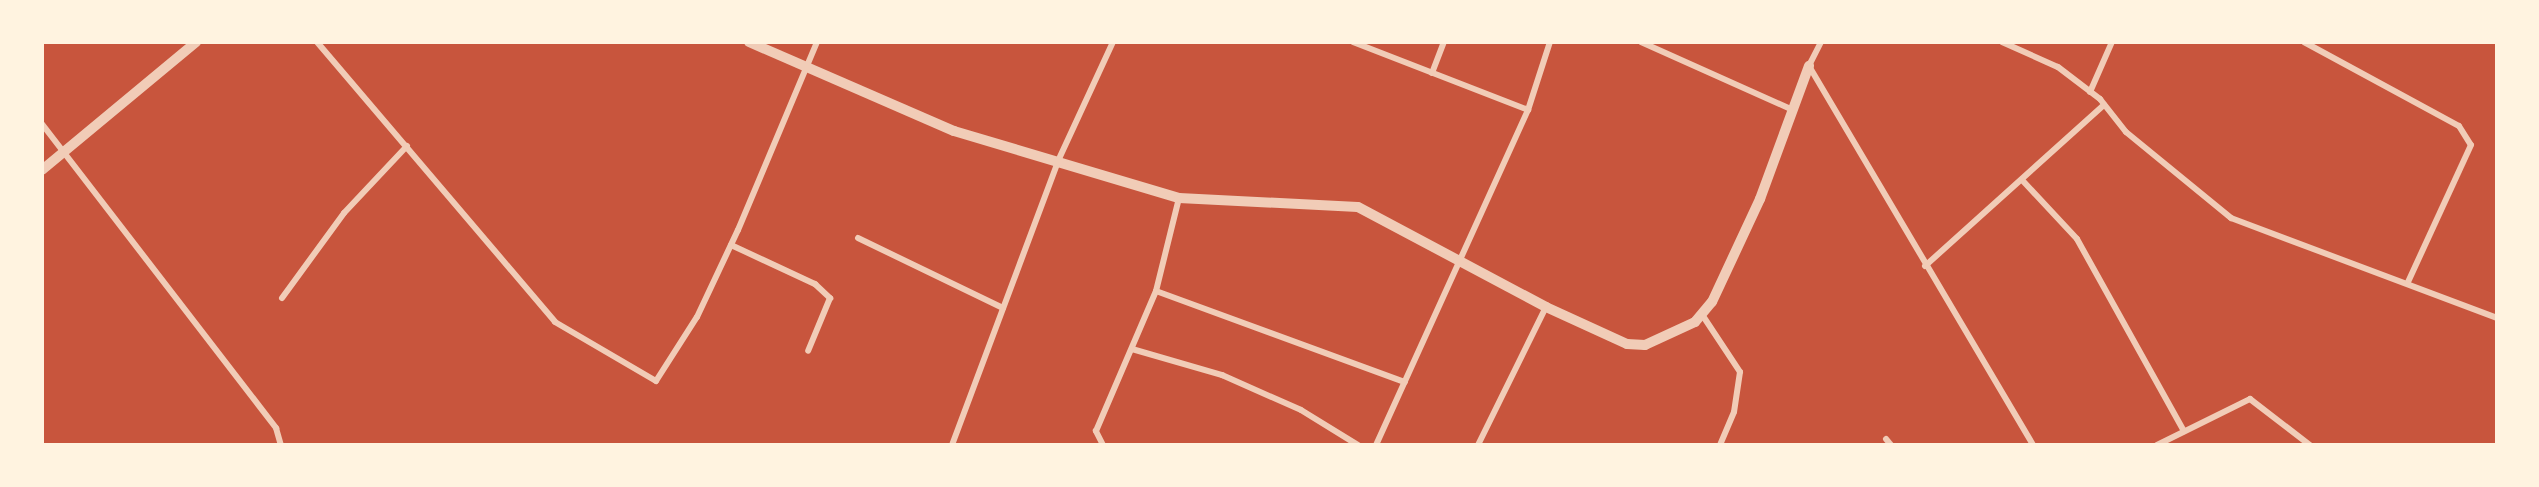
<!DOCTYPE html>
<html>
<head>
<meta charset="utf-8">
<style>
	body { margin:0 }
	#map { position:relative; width:2539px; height:487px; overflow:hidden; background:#c8553d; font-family:Overpass,sans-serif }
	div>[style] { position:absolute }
	.minor>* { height:6px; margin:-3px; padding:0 3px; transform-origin:3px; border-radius:3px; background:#f1ccb7 }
	.tertiary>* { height:10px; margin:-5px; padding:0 5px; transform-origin:5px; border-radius:5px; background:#f1ccb7 }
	span { translate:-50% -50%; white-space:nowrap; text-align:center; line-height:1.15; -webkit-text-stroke:6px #fff3e0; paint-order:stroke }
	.frame { position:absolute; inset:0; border:44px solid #fff3e0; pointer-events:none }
</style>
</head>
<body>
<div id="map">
	<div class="minor">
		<i style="left:317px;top:42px;width:367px;rotate:49.6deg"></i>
		<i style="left:555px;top:322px;width:117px;rotate:30.3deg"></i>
		<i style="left:656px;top:381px;width:76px;rotate:-57.4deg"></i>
		<i style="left:697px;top:317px;width:96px;rotate:-64.8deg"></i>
		<i style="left:738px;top:230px;width:204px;rotate:-67.2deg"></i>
		<i style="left:1353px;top:42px;width:188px;rotate:21.2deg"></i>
		<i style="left:1641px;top:42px;width:167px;rotate:24.1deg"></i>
		<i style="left:1821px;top:42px;width:27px;rotate:117deg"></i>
		<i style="left:1809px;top:66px;width:440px;rotate:59.4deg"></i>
		<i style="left:2002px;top:42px;width:61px;rotate:24.1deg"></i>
		<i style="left:2058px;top:67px;width:53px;rotate:37.3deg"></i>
		<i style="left:2100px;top:99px;width:42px;rotate:51.8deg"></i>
		<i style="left:2126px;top:132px;width:136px;rotate:39.3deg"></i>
		<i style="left:2231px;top:218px;width:284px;rotate:20.6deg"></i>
		<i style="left:2304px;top:42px;width:176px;rotate:28.5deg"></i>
		<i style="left:2459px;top:126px;width:22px;rotate:58deg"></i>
		<i style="left:2471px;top:145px;width:151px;rotate:114.7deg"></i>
		<i style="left:1432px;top:73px;width:33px;rotate:-69deg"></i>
		<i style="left:2090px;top:92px;width:55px;rotate:-66.3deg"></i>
		<i style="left:42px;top:124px;width:384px;rotate:52.4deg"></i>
		<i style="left:276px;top:428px;width:18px;rotate:74deg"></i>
		<i style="left:2023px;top:181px;width:79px;rotate:47deg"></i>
		<i style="left:2077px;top:239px;width:220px;rotate:60.9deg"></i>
		<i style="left:858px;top:238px;width:161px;rotate:25.8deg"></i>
		<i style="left:731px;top:245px;width:93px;rotate:24.9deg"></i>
		<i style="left:815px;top:284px;width:21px;rotate:43deg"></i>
		<i style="left:830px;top:298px;width:57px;rotate:112.5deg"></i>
		<i style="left:1925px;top:266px;width:241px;rotate:-42deg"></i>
		<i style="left:1156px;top:291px;width:265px;rotate:20.1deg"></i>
		<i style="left:282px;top:298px;width:105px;rotate:-53.9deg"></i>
		<i style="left:344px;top:213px;width:92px;rotate:-46.8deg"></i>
		<i style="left:1703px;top:316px;width:67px;rotate:56.5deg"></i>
		<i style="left:1740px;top:372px;width:40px;rotate:98.5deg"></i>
		<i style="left:1734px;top:412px;width:36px;rotate:113deg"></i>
		<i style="left:1132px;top:349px;width:94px;rotate:16.1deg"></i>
		<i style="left:1222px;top:375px;width:86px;rotate:23.9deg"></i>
		<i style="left:1301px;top:410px;width:67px;rotate:31.6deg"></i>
		<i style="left:1886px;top:439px;width:8px;rotate:50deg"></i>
		<i style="left:952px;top:445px;width:303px;rotate:-69.5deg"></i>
		<i style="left:1058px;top:161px;width:131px;rotate:-65.2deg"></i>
		<i style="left:1103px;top:445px;width:16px;rotate:-117deg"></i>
		<i style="left:1096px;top:431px;width:152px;rotate:-66.8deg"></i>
		<i style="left:1156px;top:291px;width:96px;rotate:-76.1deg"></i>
		<i style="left:1376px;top:445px;width:368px;rotate:-65.6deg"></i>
		<i style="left:1528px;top:110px;width:71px;rotate:-72.1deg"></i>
		<i style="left:1478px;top:445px;width:154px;rotate:-63.8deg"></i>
		<i style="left:2157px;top:445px;width:104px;rotate:-26.3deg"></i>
		<i style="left:2250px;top:399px;width:76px;rotate:37.5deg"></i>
	</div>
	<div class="tertiary">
		<i style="left:749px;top:42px;width:223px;rotate:23.5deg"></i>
		<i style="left:954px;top:131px;width:235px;rotate:16.6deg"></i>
		<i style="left:1179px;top:198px;width:179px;rotate:2.9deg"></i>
		<i style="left:1358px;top:207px;width:213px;rotate:28deg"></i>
		<i style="left:1546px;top:307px;width:89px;rotate:24.6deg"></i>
		<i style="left:1627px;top:344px;width:18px;rotate:3deg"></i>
		<i style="left:1645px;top:345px;width:55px;rotate:-24.7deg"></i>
		<i style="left:1695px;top:322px;width:26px;rotate:-50deg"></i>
		<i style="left:1712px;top:302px;width:114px;rotate:-65deg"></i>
		<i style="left:1760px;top:199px;width:142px;rotate:-69.8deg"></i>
		<i style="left:42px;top:170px;width:200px;rotate:-39.7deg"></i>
	</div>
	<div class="frame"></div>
</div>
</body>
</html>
